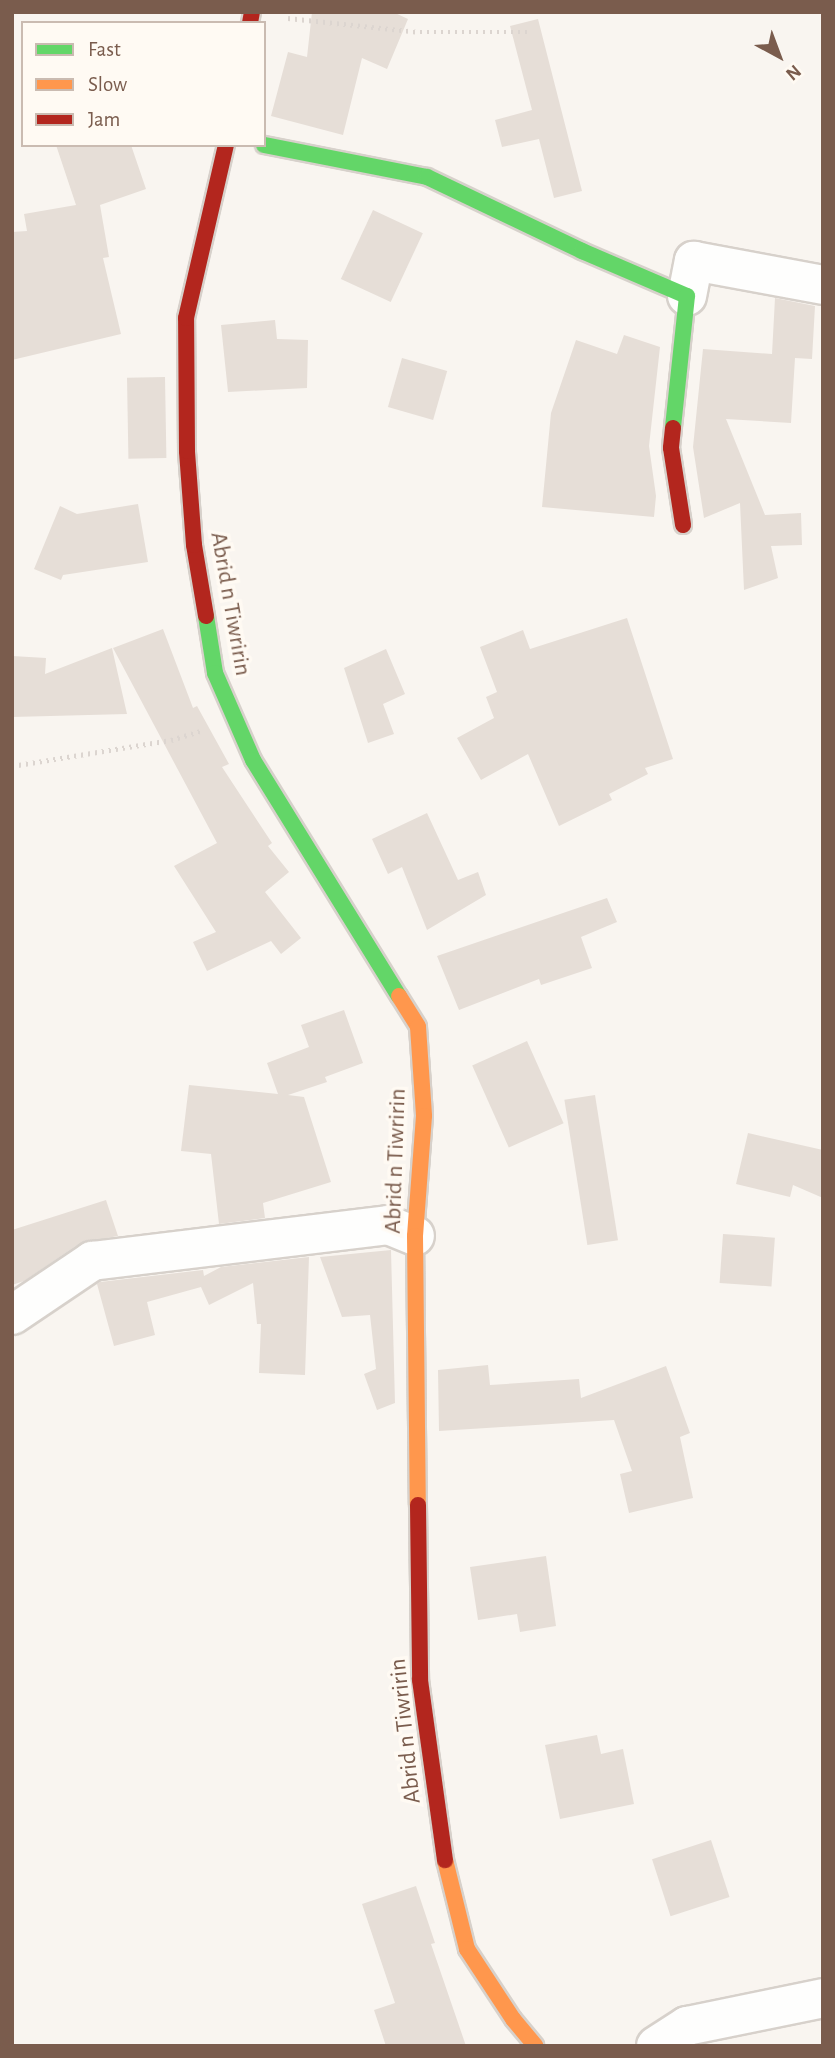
<!DOCTYPE html>
<html>
<head>
<meta charset="utf-8">
<style>
	body { margin:0 }
	#map { position:relative; width:835px; height:2058px; overflow:hidden; background:#f9f5f0; font-family:"Alegreya Sans",sans-serif }
	div>[style] { position:absolute }
	.building>* { inset:0; background:#e6ded7; transform-origin:0 0 }
	.path>* { height:4.5px; margin-top:-2.25px; transform-origin:0; background:repeating-linear-gradient(90deg,#dcd5d0 0 2px,transparent 0 7px) }
	.roads { filter:drop-shadow(2px 0 #d7d1cb) drop-shadow(-2px 0 #d7d1cb) drop-shadow(0 2px #d7d1cb) drop-shadow(0 -2px #d7d1cb) }
	.street>* { height:38px; margin:-19px; padding:0 19px; transform-origin:19px; border-radius:19px; background:#fefefd }
	.fast>* { height:16px; margin:-8px; padding:0 8px; transform-origin:8px; border-radius:8px; background:#63d668 }
	.slow>* { height:16px; margin:-8px; padding:0 8px; transform-origin:8px; border-radius:8px; background:#ff974d }
	.jam>* { height:16px; margin:-8px; padding:0 8px; transform-origin:8px; border-radius:8px; background:#b3261e }
	span { translate:-50% -50%; white-space:nowrap; text-align:center; line-height:1.15; -webkit-text-stroke:7px #fffaf3; paint-order:stroke }
	.street-label { font-size:24px; color:#7a5c4d }
	.frame { position:absolute; inset:0; border:14px solid #7a5c4d; pointer-events:none }
	.legend { position:absolute; left:21px; top:21px; width:245px; height:126px; box-sizing:border-box; background:#fffaf3; border:2px solid #cabbb1; margin:0; padding:9px 12px; list-style:none; font-size:21px; color:#7a5c4d }
	.legend li { display:flex; align-items:center; gap:14px; height:35px }
	.legend b { width:35px; border:2px solid #cabbb1 }
	.north { position:absolute; left:744px; top:21px; width:70px; height:70px; -webkit-text-stroke:5px #fffaf3; paint-order:stroke; rotate:139deg; font-size:19px; font-weight:700; line-height:28px; text-align:center; color:#7a5c4d }
	.north::after { content:''; display:block; margin:auto; width:24px; height:32px; background:#7a5c4d; clip-path:polygon(50% 0,100% 100%,50% 72%,0 100%) }
</style>
</head>
<body>
<div id="map">
	<div class="building">
		<i style="clip-path:polygon(312px 12px,393px 12px,408px 19px,387px 69px,362px 58px,343px 135px,271px 116px,288px 52px,307px 57px)"></i>
		<i style="clip-path:polygon(538px 19px,582px 191px,554px 198px,539px 139px,502px 147px,495px 120px,532px 110px,510px 26px)"></i>
		<i style="clip-path:polygon(56px 145px,131px 145px,146px 189px,100px 205px,109px 257px,103px 258px,121px 334px,12px 360px,12px 232px,27px 231px,24px 214px,76px 205px)"></i>
		<i style="left:373px;top:210px;width:55px;height:76px;rotate:25deg"></i>
		<i style="clip-path:polygon(775px 298px,815px 306px,812px 359px,795px 358px,791px 423px,726px 419px,765px 515px,801px 513px,802px 545px,771px 546px,778px 578px,744px 590px,740px 503px,704px 518px,693px 447px,703px 349px,772px 354px)"></i>
		<i style="clip-path:polygon(275px 320px,277px 339px,308px 340px,307px 388px,228px 392px,221px 325px)"></i>
		<i style="clip-path:polygon(624px 335px,660px 347px,649px 446px,656px 496px,654px 517px,542px 507px,551px 413px,576px 340px,617px 354px)"></i>
		<i style="left:402px;top:358px;width:47px;height:51px;rotate:16deg"></i>
		<i style="left:165px;top:377px;width:81px;height:38px;rotate:89deg"></i>
		<i style="clip-path:polygon(138px 504px,148px 562px,63px 575px,61px 580px,34px 569px,60px 506px,77px 514px)"></i>
		<i style="clip-path:polygon(627px 618px,673px 759px,645px 768px,648px 774px,609px 794px,612px 800px,559px 826px,528px 754px,481px 780px,457px 738px,494px 718px,486px 697px,497px 692px,480px 647px,523px 630px,530px 649px)"></i>
		<i style="clip-path:polygon(163px 629px,193px 708px,197px 706px,229px 764px,222px 767px,272px 843px,268px 846px,289px 872px,265px 892px,301px 938px,281px 954px,271px 941px,207px 971px,193px 942px,216px 932px,174px 866px,217px 843px,113px 648px)"></i>
		<i style="clip-path:polygon(112px 648px,127px 714px,12px 717px,12px 656px,46px 658px,45px 674px)"></i>
		<i style="clip-path:polygon(386px 649px,405px 694px,383px 704px,394px 734px,368px 743px,344px 668px)"></i>
		<i style="clip-path:polygon(427px 813px,458px 880px,478px 872px,486px 895px,427px 930px,402px 867px,388px 874px,372px 839px)"></i>
		<i style="clip-path:polygon(607px 898px,617px 922px,581px 937px,592px 968px,541px 985px,539px 979px,459px 1010px,437px 956px)"></i>
		<i style="clip-path:polygon(344px 1010px,363px 1063px,325px 1077px,327px 1082px,288px 1095px,304px 1097px,331px 1182px,263px 1203px,265px 1218px,219px 1224px,211px 1154px,181px 1151px,189px 1085px,278px 1094px,267px 1063px,309px 1047px,301px 1025px)"></i>
		<i style="left:527px;top:1041px;width:90px;height:60px;rotate:66deg"></i>
		<i style="left:595px;top:1095px;width:147px;height:31px;rotate:81deg"></i>
		<i style="clip-path:polygon(748px 1133px,823px 1150px,823px 1198px,793px 1185px,790px 1197px,736px 1184px)"></i>
		<i style="clip-path:polygon(106px 1200px,118px 1236px,80px 1243px,24px 1281px,12px 1285px,12px 1230px)"></i>
		<i style="left:723px;top:1234px;width:52px;height:49px;rotate:4deg"></i>
		<i style="clip-path:polygon(391px 1250px,395px 1403px,377px 1410px,364px 1374px,376px 1369px,370px 1315px,342px 1317px,320px 1257px)"></i>
		<i style="clip-path:polygon(309px 1257px,305px 1375px,259px 1373px,261px 1324px,257px 1324px,253px 1283px,209px 1305px,201px 1287px,147px 1302px,155px 1335px,114px 1346px,97px 1284px,100px 1282px,203px 1270px,204px 1276px,221px 1267px)"></i>
		<i style="clip-path:polygon(488px 1365px,490px 1385px,579px 1379px,581px 1398px,666px 1366px,690px 1433px,680px 1437px,693px 1498px,629px 1513px,620px 1474px,632px 1471px,614px 1420px,439px 1431px,438px 1370px)"></i>
		<i style="clip-path:polygon(546px 1556px,556px 1626px,520px 1632px,517px 1614px,478px 1620px,470px 1567px)"></i>
		<i style="clip-path:polygon(597px 1735px,601px 1754px,623px 1749px,634px 1804px,560px 1819px,545px 1745px)"></i>
		<i style="left:711px;top:1840px;width:60px;height:62px;rotate:72deg"></i>
		<i style="clip-path:polygon(416px 1886px,435px 1943px,431px 1944px,466px 2046px,386px 2046px,374px 2010px,395px 2003px,362px 1904px)"></i>
	</div>
	<div class="path">
		<i style="left:288px;top:18px;width:133px;rotate:6.1deg"></i>
		<i style="left:420px;top:32px;width:109px"></i>
		<i style="left:12px;top:766px;width:161px;rotate:-9.3deg"></i>
		<i style="left:171px;top:740px;width:31px;rotate:-17deg"></i>
	</div>
	<div class="roads">
		<div class="street">
			<i style="left:687px;top:296px;width:36px;rotate:-79deg"></i>
			<i style="left:694px;top:261px;width:131px;rotate:10.5deg"></i>
			<i style="left:12px;top:1315px;width:97px;rotate:-34deg"></i>
			<i style="left:92px;top:1261px;width:298px;rotate:-6.9deg"></i>
			<i style="left:388px;top:1225px;width:29px;rotate:22deg"></i>
			<i style="left:656px;top:2046px;width:37px;rotate:-33deg"></i>
			<i style="left:687px;top:2026px;width:139px;rotate:-11.6deg"></i>
		</div>
		<div class="fast">
			<i style="left:264px;top:145px;width:166px;rotate:11.1deg"></i>
			<i style="left:427px;top:177px;width:172px;rotate:25.5deg"></i>
			<i style="left:582px;top:251px;width:114px;rotate:23.2deg"></i>
			<i style="left:687px;top:296px;width:133px;rotate:96.1deg"></i>
			<i style="left:206px;top:616px;width:58px;rotate:81deg"></i>
			<i style="left:215px;top:673px;width:95px;rotate:66.4deg"></i>
			<i style="left:253px;top:760px;width:278px;rotate:58.3deg"></i>
		</div>
		<div class="slow">
			<i style="left:399px;top:996px;width:36px;rotate:58deg"></i>
			<i style="left:418px;top:1027px;width:89px;rotate:86.1deg"></i>
			<i style="left:424px;top:1116px;width:120px;rotate:94.3deg"></i>
			<i style="left:415px;top:1236px;width:269px;rotate:89.4deg"></i>
			<i style="left:445px;top:1860px;width:92px;rotate:76.1deg"></i>
			<i style="left:467px;top:1949px;width:84px;rotate:56.7deg"></i>
			<i style="left:513px;top:2019px;width:35px;rotate:50deg"></i>
		</div>
		<div class="jam">
			<i style="left:250px;top:23px;width:11px;rotate:-80deg"></i>
			<i style="left:673px;top:428px;width:20px;rotate:96deg"></i>
			<i style="left:671px;top:448px;width:78px;rotate:81.1deg"></i>
			<i style="left:206px;top:616px;width:72px;rotate:-99.6deg"></i>
			<i style="left:194px;top:545px;width:94px;rotate:-94.3deg"></i>
			<i style="left:187px;top:451px;width:133px;rotate:-90.4deg"></i>
			<i style="left:186px;top:318px;width:178px;rotate:-77deg"></i>
			<i style="left:418px;top:1505px;width:175px;rotate:89.3deg"></i>
			<i style="left:420px;top:1680px;width:182px;rotate:82.1deg"></i>
		</div>
	</div>
	<div class="street-label">
		<span style="left:230px;top:604px;rotate:80deg">Abrid n Tiwririn</span>
		<span style="left:396px;top:1161px;rotate:-88deg">Abrid n Tiwririn</span>
		<span style="left:406px;top:1731px;rotate:-96deg">Abrid n Tiwririn</span>
	</div>
	<div class="frame"></div>
	<ul class="legend">
	<li><b style="height:9px;background:#63d668"></b>Fast</li>
	<li><b style="height:9px;background:#ff974d"></b>Slow</li>
	<li><b style="height:9px;background:#b3261e"></b>Jam</li>
	</ul>
	<div class="north">N</div>
</div>
</body>
</html>
